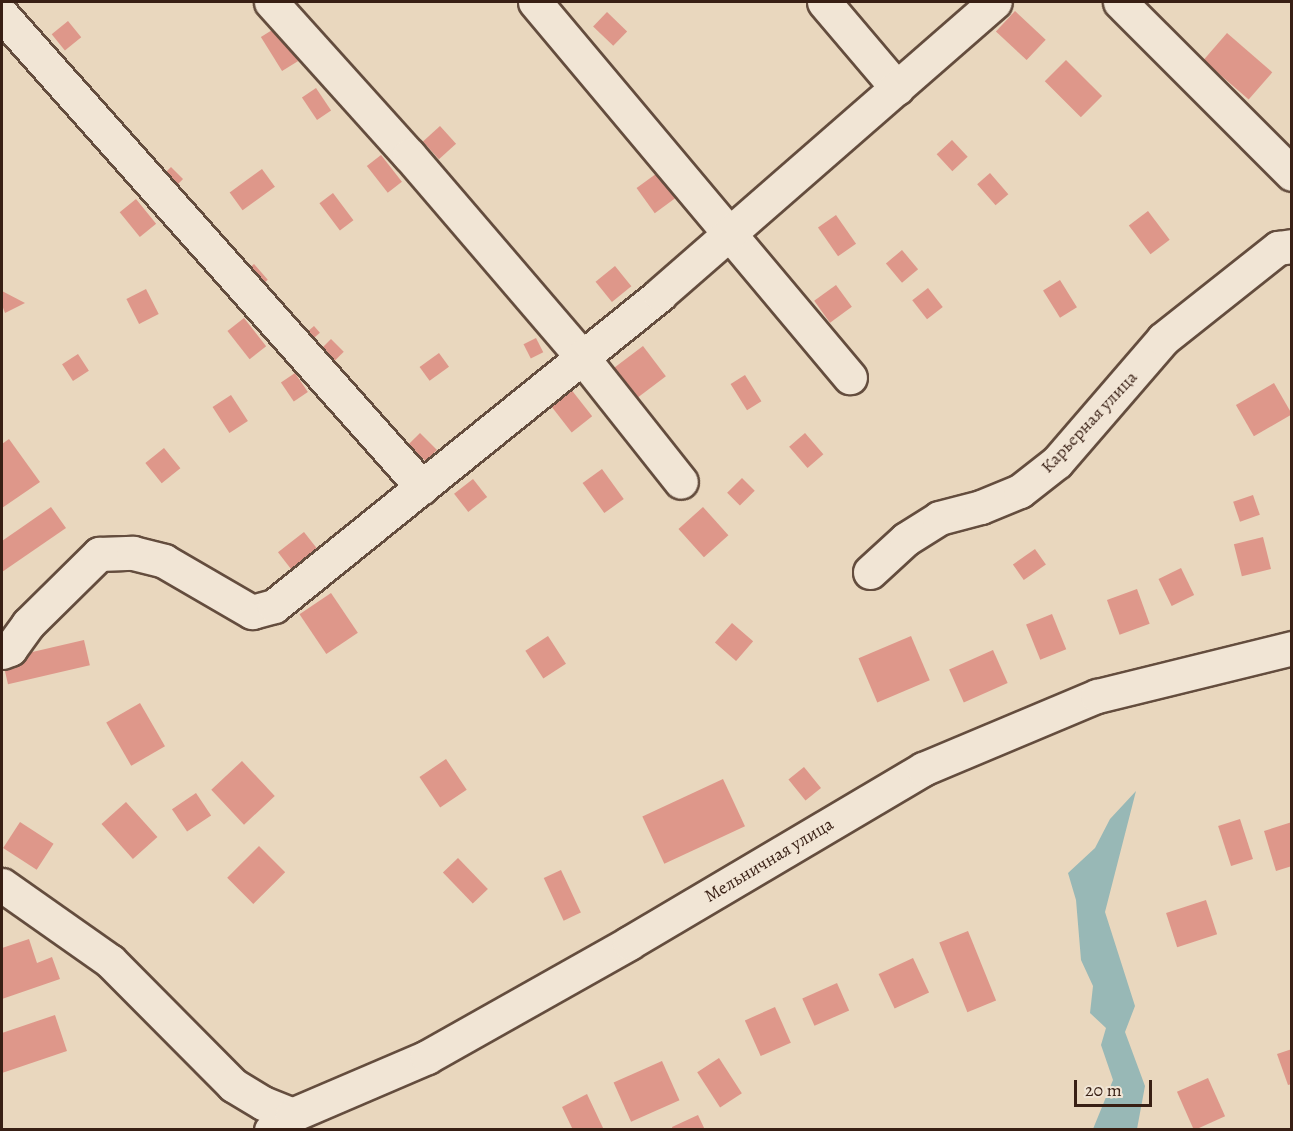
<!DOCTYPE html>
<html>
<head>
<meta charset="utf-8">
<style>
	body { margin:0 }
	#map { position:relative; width:1293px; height:1131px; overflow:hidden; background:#e9d7be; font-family:Alegreya,serif }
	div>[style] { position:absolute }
	.water>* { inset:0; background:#98b8b6 }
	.building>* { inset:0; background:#de978a; transform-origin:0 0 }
	.roads { filter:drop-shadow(2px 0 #644d3e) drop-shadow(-2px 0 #644d3e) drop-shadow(0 2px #644d3e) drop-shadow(0 -2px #644d3e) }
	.minor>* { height:33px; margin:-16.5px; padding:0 16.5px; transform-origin:16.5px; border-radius:16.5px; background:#f1e5d5 }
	span { translate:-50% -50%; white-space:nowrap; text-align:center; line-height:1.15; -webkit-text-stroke:4.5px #f1e5d5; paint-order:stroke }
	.street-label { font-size:18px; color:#381f14 }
	.frame { position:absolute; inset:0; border:3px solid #381f14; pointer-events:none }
	.scale { position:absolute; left:1074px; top:1080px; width:78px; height:27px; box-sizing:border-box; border:3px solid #381f14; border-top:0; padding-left:8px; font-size:18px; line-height:21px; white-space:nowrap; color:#381f14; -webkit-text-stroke:4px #f1e5d5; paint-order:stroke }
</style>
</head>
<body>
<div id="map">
	<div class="water">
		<i style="clip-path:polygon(1136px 791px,1105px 912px,1135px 1006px,1125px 1032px,1145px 1086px,1137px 1129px,1093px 1129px,1113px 1080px,1101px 1045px,1106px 1028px,1090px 1013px,1093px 986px,1081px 960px,1076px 900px,1068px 873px,1095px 848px,1110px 819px)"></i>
	</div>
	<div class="building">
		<i style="left:1015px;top:11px;width:42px;height:28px;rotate:43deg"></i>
		<i style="left:607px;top:12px;width:28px;height:20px;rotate:44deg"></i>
		<i style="left:68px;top:21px;width:21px;height:21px;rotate:51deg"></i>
		<i style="left:277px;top:27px;width:40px;height:19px;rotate:58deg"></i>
		<i style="left:1227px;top:33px;width:60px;height:36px;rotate:41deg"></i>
		<i style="left:1066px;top:60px;width:51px;height:30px;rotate:45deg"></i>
		<i style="left:316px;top:88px;width:27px;height:17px;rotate:56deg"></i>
		<i style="left:440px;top:126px;width:24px;height:23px;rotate:48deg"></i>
		<i style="left:952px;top:140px;width:23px;height:21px;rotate:47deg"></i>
		<i style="left:381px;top:155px;width:34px;height:18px;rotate:52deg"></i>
		<i style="left:171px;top:167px;width:17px;height:15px;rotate:45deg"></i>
		<i style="left:262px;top:169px;width:22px;height:40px;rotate:54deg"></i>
		<i style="left:660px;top:171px;width:31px;height:29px;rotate:54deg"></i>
		<i style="left:990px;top:173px;width:28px;height:17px;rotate:49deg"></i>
		<i style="left:333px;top:193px;width:34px;height:17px;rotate:53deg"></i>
		<i style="left:136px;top:199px;width:32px;height:21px;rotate:51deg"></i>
		<i style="left:1148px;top:211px;width:36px;height:24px;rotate:53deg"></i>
		<i style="left:836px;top:215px;width:35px;height:22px;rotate:55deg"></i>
		<i style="left:902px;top:250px;width:25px;height:21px;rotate:50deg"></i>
		<i style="left:254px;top:264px;width:21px;height:12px;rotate:49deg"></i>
		<i style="left:615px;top:266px;width:26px;height:25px;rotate:51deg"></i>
		<i style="left:1060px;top:280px;width:32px;height:20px;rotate:58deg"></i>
		<i style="left:836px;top:285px;width:27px;height:27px;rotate:54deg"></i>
		<i style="left:928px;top:288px;width:24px;height:20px;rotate:52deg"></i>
		<i style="left:146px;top:289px;width:28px;height:22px;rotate:63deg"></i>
		<i style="clip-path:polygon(2px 291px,25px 303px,5px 313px,2px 305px)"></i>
		<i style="left:244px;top:318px;width:36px;height:21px;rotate:52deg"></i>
		<i style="left:314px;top:326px;width:9px;height:14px;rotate:49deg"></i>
		<i style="left:536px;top:338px;width:16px;height:14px;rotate:63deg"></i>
		<i style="left:331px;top:339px;width:18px;height:17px;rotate:45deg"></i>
		<i style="left:643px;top:346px;width:38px;height:36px;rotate:53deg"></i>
		<i style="left:439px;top:353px;width:17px;height:24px;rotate:54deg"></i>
		<i style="left:78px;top:354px;width:20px;height:19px;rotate:57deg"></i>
		<i style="left:295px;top:373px;width:23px;height:17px;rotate:56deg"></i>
		<i style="left:745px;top:375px;width:31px;height:17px;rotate:58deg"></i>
		<i style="left:1274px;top:383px;width:36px;height:44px;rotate:60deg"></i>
		<i style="left:570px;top:388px;width:36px;height:26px;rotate:52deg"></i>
		<i style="left:231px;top:395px;width:31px;height:22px;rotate:57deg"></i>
		<i style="left:420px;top:433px;width:24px;height:16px;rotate:45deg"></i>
		<i style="left:805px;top:433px;width:28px;height:21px;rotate:49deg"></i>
		<i style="clip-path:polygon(9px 439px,40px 482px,2px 508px,2px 444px)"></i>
		<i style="left:164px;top:448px;width:26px;height:24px;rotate:51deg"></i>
		<i style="left:602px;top:469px;width:37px;height:24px;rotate:54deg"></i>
		<i style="left:742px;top:478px;width:18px;height:21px;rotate:45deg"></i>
		<i style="left:473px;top:479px;width:23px;height:24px;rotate:52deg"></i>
		<i style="left:1253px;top:495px;width:21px;height:21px;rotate:71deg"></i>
		<i style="clip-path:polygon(51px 507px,66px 528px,2px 572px,2px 541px)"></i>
		<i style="left:703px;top:507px;width:38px;height:33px;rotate:48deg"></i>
		<i style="left:304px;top:532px;width:23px;height:33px;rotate:52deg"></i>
		<i style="left:1263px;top:537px;width:33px;height:30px;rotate:76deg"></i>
		<i style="left:1035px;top:549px;width:19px;height:27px;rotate:55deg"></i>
		<i style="left:1181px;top:568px;width:30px;height:25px;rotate:64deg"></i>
		<i style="left:1137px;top:589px;width:37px;height:32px;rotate:70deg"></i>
		<i style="left:331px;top:593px;width:48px;height:38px;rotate:56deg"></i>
		<i style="left:1052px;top:614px;width:38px;height:28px;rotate:68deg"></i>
		<i style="left:732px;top:623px;width:28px;height:26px;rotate:41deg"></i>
		<i style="left:548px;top:636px;width:33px;height:27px;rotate:57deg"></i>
		<i style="left:911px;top:636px;width:48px;height:57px;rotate:67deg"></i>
		<i style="left:84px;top:640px;width:26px;height:84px;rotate:77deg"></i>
		<i style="left:993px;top:650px;width:36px;height:48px;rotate:66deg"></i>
		<i style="left:140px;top:703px;width:50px;height:39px;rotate:60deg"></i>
		<i style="left:446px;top:759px;width:37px;height:32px;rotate:56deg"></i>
		<i style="left:242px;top:761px;width:48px;height:42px;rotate:47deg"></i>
		<i style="left:804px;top:767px;width:27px;height:20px;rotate:51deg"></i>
		<i style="left:723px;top:779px;width:52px;height:89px;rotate:65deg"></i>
		<i style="left:196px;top:793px;width:27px;height:29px;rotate:56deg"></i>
		<i style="left:126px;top:802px;width:47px;height:33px;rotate:48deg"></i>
		<i style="left:1240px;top:819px;width:42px;height:23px;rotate:72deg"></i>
		<i style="left:20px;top:822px;width:40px;height:31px;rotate:33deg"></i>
		<i style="clip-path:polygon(1292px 822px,1292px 866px,1276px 871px,1264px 831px)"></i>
		<i style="left:259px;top:846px;width:37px;height:45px;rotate:45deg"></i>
		<i style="left:458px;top:858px;width:43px;height:21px;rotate:46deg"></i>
		<i style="left:561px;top:870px;width:47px;height:19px;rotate:65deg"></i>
		<i style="left:1206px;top:900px;width:36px;height:42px;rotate:72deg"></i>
		<i style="left:968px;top:931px;width:75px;height:31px;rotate:68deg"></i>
		<i style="clip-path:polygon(29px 939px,37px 963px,52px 957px,60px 979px,2px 999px,2px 948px)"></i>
		<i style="left:913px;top:958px;width:38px;height:38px;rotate:65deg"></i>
		<i style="left:837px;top:983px;width:30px;height:38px;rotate:66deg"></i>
		<i style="left:775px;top:1007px;width:39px;height:33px;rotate:66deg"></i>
		<i style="clip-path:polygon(55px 1015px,67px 1051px,2px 1073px,2px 1033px)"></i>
		<i style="clip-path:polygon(1292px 1049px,1292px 1084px,1288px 1085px,1277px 1054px)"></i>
		<i style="left:719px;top:1058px;width:42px;height:26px;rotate:57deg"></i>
		<i style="left:662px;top:1061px;width:43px;height:53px;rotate:66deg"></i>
		<i style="left:1208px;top:1078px;width:42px;height:34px;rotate:66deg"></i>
		<i style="clip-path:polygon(587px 1094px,604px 1130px,573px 1130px,562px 1107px)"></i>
		<i style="clip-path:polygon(698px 1115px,705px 1130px,673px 1130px,672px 1127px)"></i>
	</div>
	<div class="roads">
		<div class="minor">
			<i style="left:271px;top:2px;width:206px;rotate:48deg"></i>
			<i style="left:409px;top:155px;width:266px;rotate:49.4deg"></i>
			<i style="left:582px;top:357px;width:159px;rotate:51.6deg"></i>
			<i style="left:535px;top:2px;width:490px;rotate:50deg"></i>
			<i style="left:824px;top:2px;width:113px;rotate:49.7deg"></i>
			<i style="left:1120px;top:2px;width:243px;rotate:45deg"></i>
			<i style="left:2px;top:15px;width:632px;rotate:48.34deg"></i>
			<i style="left:870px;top:572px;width:49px;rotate:-42.5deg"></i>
			<i style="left:906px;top:539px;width:39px;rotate:-32deg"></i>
			<i style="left:939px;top:518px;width:43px;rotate:-14.7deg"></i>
			<i style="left:981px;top:507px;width:42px;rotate:-22.3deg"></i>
			<i style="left:1020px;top:491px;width:47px;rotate:-38.1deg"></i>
			<i style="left:1057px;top:462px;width:162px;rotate:-49.2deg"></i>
			<i style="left:1163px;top:339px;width:147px;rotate:-38.4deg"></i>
			<i style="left:1278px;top:248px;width:14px;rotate:-8deg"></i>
			<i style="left:2px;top:652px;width:9px;rotate:-21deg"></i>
			<i style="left:10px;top:649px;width:31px;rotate:-54deg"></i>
			<i style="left:28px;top:624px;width:100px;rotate:-44.6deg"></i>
			<i style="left:99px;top:554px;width:34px;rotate:-2deg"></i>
			<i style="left:133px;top:553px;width:32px;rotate:14deg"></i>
			<i style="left:164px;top:561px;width:102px;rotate:30.1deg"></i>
			<i style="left:252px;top:612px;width:23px;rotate:-15deg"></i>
			<i style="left:274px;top:606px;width:496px;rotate:-38.9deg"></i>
			<i style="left:660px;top:294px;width:444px;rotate:-41.1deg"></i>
			<i style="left:2px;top:885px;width:132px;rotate:35.1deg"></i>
			<i style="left:110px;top:961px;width:175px;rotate:45.2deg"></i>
			<i style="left:233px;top:1085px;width:35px;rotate:31deg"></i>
			<i style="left:263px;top:1103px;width:31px;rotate:22deg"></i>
			<i style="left:271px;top:1130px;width:26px;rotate:-36deg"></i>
			<i style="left:292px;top:1115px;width:147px;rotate:-23.2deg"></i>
			<i style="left:427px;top:1057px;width:232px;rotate:-29.4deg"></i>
			<i style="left:629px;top:943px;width:342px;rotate:-30.6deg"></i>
			<i style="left:923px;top:769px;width:189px;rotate:-22.8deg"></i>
			<i style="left:1097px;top:696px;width:201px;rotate:-13.8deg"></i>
		</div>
	</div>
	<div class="street-label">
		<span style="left:1089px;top:422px;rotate:-47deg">Карьерная улица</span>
		<span style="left:769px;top:860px;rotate:-31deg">Мельничная улица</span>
	</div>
	<div class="frame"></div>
	<div class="scale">20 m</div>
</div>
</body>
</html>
